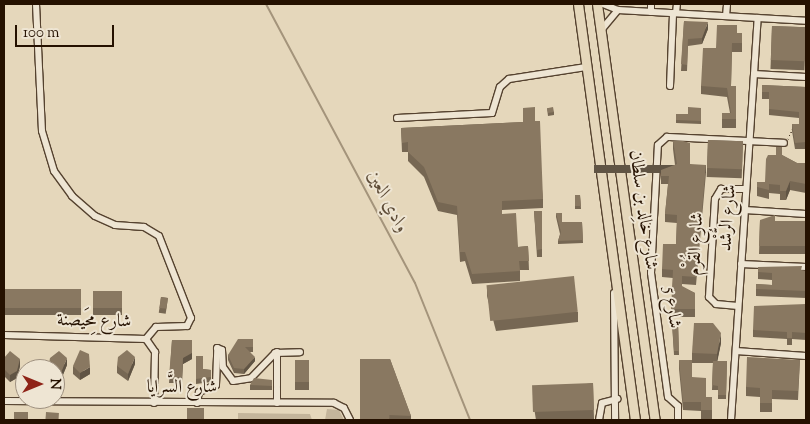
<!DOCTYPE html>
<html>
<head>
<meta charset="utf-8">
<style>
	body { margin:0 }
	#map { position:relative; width:810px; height:424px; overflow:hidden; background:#e5d7bb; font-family:"Sorts Mill Goudy",Amiri,serif }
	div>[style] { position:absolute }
	.green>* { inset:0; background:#c4b59b }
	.stream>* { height:2px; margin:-1px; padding:0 1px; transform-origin:1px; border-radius:1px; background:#a4947b }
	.path>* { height:1px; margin-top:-0.5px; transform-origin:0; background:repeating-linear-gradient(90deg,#251100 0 1px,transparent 0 3.5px) }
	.roads { filter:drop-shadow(1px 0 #55422f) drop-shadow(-1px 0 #55422f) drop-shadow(0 1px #55422f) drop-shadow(0 -1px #55422f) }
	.minor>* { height:6px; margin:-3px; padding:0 3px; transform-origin:3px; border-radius:3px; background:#eee5d3 }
	.major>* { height:9px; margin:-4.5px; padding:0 4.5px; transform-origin:4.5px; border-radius:4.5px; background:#e5d7bb }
	.wall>* { inset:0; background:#766753; transform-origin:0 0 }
	.shaded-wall>* { inset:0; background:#605444; transform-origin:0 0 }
	.building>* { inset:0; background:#897861; transform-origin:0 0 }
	span { translate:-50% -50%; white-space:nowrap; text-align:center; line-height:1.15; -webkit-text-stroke:4px #eee5d3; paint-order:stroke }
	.street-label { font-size:18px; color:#251100 }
	.water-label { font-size:19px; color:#5e4c37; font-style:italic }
	.frame { position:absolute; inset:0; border:5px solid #251100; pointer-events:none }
	.north { position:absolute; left:15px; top:359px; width:50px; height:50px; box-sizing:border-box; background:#eee5d3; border:1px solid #9e907f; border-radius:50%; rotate:90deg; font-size:14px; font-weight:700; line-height:20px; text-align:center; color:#251100 }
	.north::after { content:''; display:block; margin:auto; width:18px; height:22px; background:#8f2418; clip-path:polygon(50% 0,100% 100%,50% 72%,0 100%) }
	.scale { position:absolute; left:15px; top:25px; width:99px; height:22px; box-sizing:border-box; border:2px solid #251100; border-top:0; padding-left:6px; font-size:15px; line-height:18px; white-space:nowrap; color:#251100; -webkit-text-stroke:4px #eee5d3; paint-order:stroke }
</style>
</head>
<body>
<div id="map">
	<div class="green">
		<i style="clip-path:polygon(327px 409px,339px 410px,344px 420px,325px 420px)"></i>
		<i style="clip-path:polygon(238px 413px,310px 414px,312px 420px,238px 420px)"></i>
	</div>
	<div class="stream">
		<i style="left:266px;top:4px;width:316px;rotate:61.9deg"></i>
		<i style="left:415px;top:283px;width:148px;rotate:68.1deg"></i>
	</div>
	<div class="path">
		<i style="left:788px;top:139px;width:12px;rotate:-66deg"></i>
	</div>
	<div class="roads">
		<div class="minor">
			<i style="left:36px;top:4px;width:127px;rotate:87.3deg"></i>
			<i style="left:42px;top:131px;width:42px;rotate:73.3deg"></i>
			<i style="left:54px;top:171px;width:31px;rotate:54deg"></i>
			<i style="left:72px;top:196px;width:30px;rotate:41deg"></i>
			<i style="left:95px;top:216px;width:22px;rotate:24deg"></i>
			<i style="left:115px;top:225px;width:29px;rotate:4deg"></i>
			<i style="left:144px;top:227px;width:17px;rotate:31deg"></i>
			<i style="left:159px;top:236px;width:88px;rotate:68.7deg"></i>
			<i style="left:191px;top:318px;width:9px;rotate:117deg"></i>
			<i style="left:187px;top:326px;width:31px;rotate:178deg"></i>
			<i style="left:156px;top:327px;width:16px;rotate:130deg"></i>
			<i style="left:603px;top:4px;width:16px;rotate:22deg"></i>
			<i style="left:618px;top:10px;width:188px;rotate:3.3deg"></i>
			<i style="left:651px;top:4px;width:8px;rotate:90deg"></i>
			<i style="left:676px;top:13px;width:9px;rotate:-84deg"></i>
			<i style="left:726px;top:16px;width:12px;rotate:-85deg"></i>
			<i style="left:602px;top:29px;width:25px;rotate:-50deg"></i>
			<i style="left:754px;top:74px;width:52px;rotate:3.3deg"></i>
			<i style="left:670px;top:86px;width:73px;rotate:-87.6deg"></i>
			<i style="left:397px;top:118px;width:95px;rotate:-3deg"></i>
			<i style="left:492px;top:113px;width:27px;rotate:-73deg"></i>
			<i style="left:500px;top:87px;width:12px;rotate:-42deg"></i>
			<i style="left:509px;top:79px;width:78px;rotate:-8.9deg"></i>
			<i style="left:745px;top:210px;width:61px;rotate:3.8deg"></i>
			<i style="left:741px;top:264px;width:65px;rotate:2.6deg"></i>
			<i style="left:614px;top:293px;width:127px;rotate:89.5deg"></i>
			<i style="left:738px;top:306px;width:22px;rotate:-175deg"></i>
			<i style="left:716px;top:304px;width:10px;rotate:-135deg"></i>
			<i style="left:709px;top:297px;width:98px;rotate:-86.5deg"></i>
			<i style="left:715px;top:199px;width:12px;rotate:-59deg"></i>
			<i style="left:721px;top:189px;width:25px"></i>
			<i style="left:4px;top:335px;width:142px;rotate:1.6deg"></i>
			<i style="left:146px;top:339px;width:16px;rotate:55deg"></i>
			<i style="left:155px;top:352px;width:51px;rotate:91.1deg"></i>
			<i style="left:736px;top:351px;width:70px;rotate:4.1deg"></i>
			<i style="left:277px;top:352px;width:34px;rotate:90deg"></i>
			<i style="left:277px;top:388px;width:15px;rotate:90deg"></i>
			<i style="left:4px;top:401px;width:330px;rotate:0.3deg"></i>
			<i style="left:334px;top:403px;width:11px;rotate:27deg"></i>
			<i style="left:344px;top:408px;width:13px;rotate:63deg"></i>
			<i style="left:197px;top:403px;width:11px;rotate:-80deg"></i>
			<i style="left:199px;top:392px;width:18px;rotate:-22deg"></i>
			<i style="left:216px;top:385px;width:37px;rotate:-88deg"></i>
			<i style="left:217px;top:348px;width:5px;rotate:22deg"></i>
			<i style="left:222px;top:350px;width:17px;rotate:87deg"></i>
			<i style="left:223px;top:367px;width:17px;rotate:54deg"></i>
			<i style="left:233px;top:381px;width:18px;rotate:-9deg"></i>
			<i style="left:251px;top:378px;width:35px;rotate:-46deg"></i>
			<i style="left:275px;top:353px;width:25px;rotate:-2deg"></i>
			<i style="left:599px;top:420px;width:17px;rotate:-80deg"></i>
			<i style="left:602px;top:403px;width:16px;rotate:-15deg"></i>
			<i style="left:678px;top:420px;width:14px;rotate:-90deg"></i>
			<i style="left:678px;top:406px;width:13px;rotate:-138deg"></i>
			<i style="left:668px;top:397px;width:125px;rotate:-97.8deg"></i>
			<i style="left:651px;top:273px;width:128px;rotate:-86.9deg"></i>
			<i style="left:658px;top:145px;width:12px;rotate:-42deg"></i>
			<i style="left:667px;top:137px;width:117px;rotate:2.9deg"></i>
			<i style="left:731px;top:420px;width:403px;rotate:-86.2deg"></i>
		</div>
		<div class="major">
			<i style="left:578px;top:4px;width:420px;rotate:82.2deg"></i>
			<i style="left:597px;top:4px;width:420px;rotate:82.1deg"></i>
		</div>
	</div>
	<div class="wall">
		<i style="clip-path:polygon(684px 21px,708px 29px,702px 44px,688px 46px,687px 71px,681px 71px)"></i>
		<i style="left:772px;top:26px;width:34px;height:43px;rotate:2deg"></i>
		<i style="clip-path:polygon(737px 33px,742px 33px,742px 52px,732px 52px,731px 86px,736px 86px,736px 128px,722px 128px,722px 113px,730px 113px,727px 97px,701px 94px,701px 86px)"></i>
		<i style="clip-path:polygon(762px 85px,806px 87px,806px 149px,795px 149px,792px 131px,792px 124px,799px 124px,799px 118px,769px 115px,769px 99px,762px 99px)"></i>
		<i style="clip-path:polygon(523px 108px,535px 121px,543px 199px,543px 208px,502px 210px,502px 214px,518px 247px,528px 246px,529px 270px,520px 270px,520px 281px,472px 284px,465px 261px,460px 262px,457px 215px,438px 211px,424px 177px,408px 161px,408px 152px,402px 152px,401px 128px,523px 122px)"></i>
		<i style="clip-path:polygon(547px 108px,554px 112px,554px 115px,548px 116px)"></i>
		<i style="clip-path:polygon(701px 108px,701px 124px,676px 123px,676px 114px,688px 114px)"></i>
		<i style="left:708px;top:140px;width:35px;height:37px;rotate:2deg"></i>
		<i style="clip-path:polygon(673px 141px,690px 164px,706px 173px,696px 285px,682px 284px,682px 287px,695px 293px,695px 317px,671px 317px,673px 278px,662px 277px,662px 269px,676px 244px,677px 223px,665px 222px,665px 214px,668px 184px,661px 184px,661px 170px,675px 165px,673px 149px)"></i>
		<i style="clip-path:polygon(782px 155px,797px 163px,806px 163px,806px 193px,790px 190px,786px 200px,780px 200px,780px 194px,769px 193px,769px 199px,757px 196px,757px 182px,765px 182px)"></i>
		<i style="clip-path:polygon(575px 195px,580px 195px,581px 209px,575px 209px)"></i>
		<i style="clip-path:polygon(534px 211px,542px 211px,542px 257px,537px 257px)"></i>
		<i style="clip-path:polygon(556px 213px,562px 222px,582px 222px,583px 243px,558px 244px,558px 241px,560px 234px,556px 217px)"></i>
		<i style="clip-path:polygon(760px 220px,775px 221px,806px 221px,806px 254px,759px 254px)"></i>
		<i style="clip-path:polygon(758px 267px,806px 271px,806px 298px,756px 296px,756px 284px,772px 285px,772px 280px,758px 279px)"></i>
		<i style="clip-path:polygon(487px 287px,578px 312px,578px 322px,496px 331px,487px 296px)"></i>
		<i style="left:81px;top:289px;width:26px;height:77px;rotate:90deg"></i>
		<i style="left:93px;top:291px;width:29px;height:24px"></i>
		<i style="left:161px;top:297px;width:7px;height:16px;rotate:8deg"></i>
		<i style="clip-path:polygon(806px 304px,806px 340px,792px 339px,792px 345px,787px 345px,787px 339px,753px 337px,753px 330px)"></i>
		<i style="clip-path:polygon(678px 322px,679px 355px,674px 355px,672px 323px)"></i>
		<i style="clip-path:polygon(253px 339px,253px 352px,250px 352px,255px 361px,244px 374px,234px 373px,228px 360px,228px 355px)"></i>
		<i style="clip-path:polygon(172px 340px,192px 359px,183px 364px,182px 383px,169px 383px)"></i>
		<i style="clip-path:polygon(721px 343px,717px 361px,727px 361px,726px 399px,718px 399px,718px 390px,712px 390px,713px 363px,692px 363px,692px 353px)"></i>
		<i style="clip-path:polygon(196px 356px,203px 369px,211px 370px,211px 382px,196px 384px)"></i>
		<i style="clip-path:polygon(4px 358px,20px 366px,17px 378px,10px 382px,4px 376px)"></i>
		<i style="clip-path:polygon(50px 358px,67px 365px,60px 382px,55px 379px,55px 369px,49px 369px)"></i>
		<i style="clip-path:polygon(390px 359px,411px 416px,411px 420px,389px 420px)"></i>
		<i style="left:309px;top:360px;width:30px;height:14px;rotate:90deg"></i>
		<i style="clip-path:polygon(679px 360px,692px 377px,706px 397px,712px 397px,712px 419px,701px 419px,701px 411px,683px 410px,679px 369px)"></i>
		<i style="clip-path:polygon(800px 360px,798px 400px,772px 399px,772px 412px,760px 412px,760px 397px,746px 396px,746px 387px)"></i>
		<i style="clip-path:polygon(135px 364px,128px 381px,117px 373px,117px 366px)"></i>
		<i style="clip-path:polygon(73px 366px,90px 374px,80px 380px,73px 374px)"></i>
		<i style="clip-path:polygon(272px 380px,272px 390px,250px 390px,250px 385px)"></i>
		<i style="clip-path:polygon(593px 383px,594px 419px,586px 420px,536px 420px,533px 401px,533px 392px)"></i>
	</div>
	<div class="shaded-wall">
		<i style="clip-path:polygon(708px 22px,708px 29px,702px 44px,702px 38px)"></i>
		<i style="left:706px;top:165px;width:8px;height:112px;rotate:90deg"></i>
		<i style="clip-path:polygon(790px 181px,790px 190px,786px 200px,786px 191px)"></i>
		<i style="clip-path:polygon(721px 333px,721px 343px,717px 363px,717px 354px)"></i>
		<i style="clip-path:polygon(192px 340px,192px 359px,183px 364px,182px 383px,183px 358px)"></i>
		<i style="clip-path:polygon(135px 357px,135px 364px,128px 381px,128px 374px)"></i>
		<i style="clip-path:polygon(255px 357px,255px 361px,244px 374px,244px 369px)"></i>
		<i style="clip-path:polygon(67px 358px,67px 365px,60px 382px,60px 375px)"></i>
		<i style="clip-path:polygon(20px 359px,20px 366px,17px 378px,10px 382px,10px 375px)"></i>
		<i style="clip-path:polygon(90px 367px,90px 374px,80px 380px,80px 373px)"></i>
	</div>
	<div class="building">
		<i style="clip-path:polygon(684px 21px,708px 22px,702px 38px,688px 39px,687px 65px,681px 64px)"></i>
		<i style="clip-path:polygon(717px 25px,737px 25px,737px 33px,742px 33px,742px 43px,732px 43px,731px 86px,736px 86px,736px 119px,722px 119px,722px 113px,731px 113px,727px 88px,701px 86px,703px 48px,716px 48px)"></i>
		<i style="left:772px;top:26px;width:34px;height:34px;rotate:2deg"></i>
		<i style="clip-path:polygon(762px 85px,806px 87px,806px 142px,795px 143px,792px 124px,799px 124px,799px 112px,769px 109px,769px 92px,762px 92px)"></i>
		<i style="clip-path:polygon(535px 107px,535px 121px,540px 121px,543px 199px,502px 201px,502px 214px,516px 213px,518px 247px,528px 246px,529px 261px,519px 261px,520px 271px,472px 274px,465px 252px,460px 252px,457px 206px,438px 202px,424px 167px,408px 152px,408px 142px,402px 143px,401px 128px,523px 122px,523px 108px)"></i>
		<i style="left:553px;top:107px;width:5px;height:6px;rotate:79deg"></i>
		<i style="clip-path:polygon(688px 107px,701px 108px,701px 121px,676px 120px,676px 114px,688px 114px)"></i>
		<i style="left:708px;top:140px;width:35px;height:28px;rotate:2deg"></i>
		<i style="clip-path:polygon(673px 141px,683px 141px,690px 143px,690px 164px,706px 165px,696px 277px,682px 276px,682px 286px,695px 293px,695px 309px,671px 309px,673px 270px,662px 269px,663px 244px,676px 244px,677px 215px,665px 214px,669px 176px,661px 176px,661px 170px,677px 164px)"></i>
		<i style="clip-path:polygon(776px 147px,782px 147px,782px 155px,797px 163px,806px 163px,806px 184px,790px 181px,786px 191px,780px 191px,780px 185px,769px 184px,769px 190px,757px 187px,757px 182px,765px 182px,766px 159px,768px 155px,776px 155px)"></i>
		<i style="clip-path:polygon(575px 195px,580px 195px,581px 206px,575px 206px)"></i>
		<i style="clip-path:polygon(534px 211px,542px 211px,542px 249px,537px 250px)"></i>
		<i style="clip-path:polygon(556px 213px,562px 213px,562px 222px,582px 222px,583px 240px,558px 241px,561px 232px)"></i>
		<i style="clip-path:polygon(775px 215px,775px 221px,806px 221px,806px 246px,759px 246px,760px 220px)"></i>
		<i style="clip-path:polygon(802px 266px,801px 270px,806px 271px,806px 291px,756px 289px,756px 284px,772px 285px,772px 273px,758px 272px,758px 267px)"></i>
		<i style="left:574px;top:276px;width:36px;height:88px;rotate:84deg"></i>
		<i style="left:81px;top:289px;width:19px;height:77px;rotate:90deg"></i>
		<i style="left:93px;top:291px;width:29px;height:17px"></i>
		<i style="left:161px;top:297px;width:7px;height:11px;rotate:8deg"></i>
		<i style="clip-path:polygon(806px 304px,806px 333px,792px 332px,792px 338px,787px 338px,787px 332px,753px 330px,754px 306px)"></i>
		<i style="clip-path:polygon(678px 322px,679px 351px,674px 351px,672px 323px)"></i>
		<i style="clip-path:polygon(694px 323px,713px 323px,721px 333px,717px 354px,692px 353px)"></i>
		<i style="clip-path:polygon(238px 339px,253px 339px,253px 347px,245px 347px,255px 357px,244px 369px,234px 368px,228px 355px)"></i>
		<i style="clip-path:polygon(172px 340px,192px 340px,192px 353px,183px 358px,182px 377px,169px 377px)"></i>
		<i style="clip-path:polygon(80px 350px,89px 354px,90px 367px,80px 373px,73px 366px)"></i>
		<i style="clip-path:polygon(127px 350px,135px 357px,128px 374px,117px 366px,118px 357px)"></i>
		<i style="clip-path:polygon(10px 351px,20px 359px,17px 371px,10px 375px,4px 369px,4px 358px)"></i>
		<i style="clip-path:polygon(59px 351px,67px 358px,60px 375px,55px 372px,55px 369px,51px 369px,49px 368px,50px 358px)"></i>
		<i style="clip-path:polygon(196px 356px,203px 356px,203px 369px,211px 370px,211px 377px,196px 379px)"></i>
		<i style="clip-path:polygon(747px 357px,800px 360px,798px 391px,772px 390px,772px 403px,760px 403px,760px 388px,746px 387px)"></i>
		<i style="clip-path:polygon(360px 359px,390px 359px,411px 416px,389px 415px,389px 420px,360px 420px)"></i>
		<i style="left:309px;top:360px;width:22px;height:14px;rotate:90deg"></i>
		<i style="clip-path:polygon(679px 360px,692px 360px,692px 377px,706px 378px,706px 397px,712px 397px,712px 410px,701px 410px,701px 402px,683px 402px)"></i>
		<i style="clip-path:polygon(713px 361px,727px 361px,726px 395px,718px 395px,718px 386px,712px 385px)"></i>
		<i style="clip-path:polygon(254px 378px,272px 380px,272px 386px,250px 385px)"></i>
		<i style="left:593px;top:383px;width:27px;height:61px;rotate:88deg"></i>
		<i style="left:187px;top:408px;width:17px;height:12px"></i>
		<i style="left:14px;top:412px;width:14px;height:8px"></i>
		<i style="left:46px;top:412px;width:13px;height:8px;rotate:4deg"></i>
	</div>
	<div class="street-label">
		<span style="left:642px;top:210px;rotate:82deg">شارع خالِد بن سلطان</span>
		<span style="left:729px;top:218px;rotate:-86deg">شارع الرُّشْد</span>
		<span style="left:697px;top:244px;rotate:-87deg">شارع القُرْم</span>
		<span style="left:671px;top:308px;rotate:82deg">شارع 5</span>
		<span style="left:94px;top:322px;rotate:1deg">شارع مِحَيصنة</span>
		<span style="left:182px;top:388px">شارع السَّرايا</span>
	</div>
	<div class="water-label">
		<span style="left:387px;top:202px;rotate:62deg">وادي العين</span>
	</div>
	<div class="frame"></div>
	<div class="north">N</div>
	<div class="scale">100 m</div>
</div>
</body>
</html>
